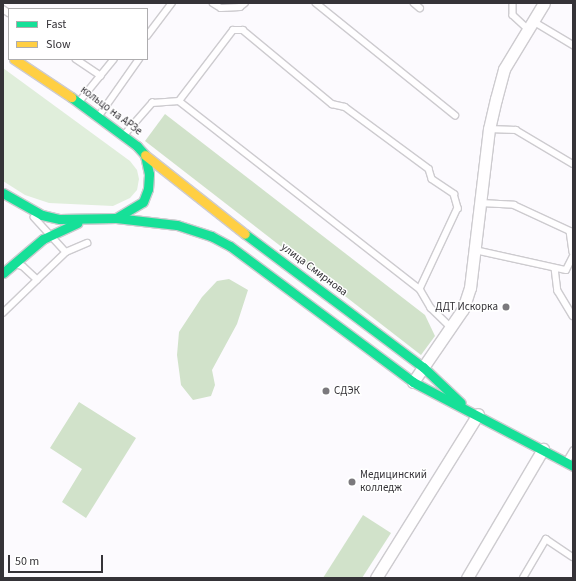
<!DOCTYPE html>
<html>
<head>
<meta charset="utf-8">
<style>
	body { margin:0 }
	#map { position:relative; width:576px; height:581px; overflow:hidden; background:#fcfafe; font-family:"Source Sans 3",sans-serif }
	div>[style] { position:absolute }
	.green>* { inset:0; background:#e0eedb }
	.forest>* { inset:0; background:#d1e2ca }
	.roads { filter:drop-shadow(1px 0 #cdcbcf) drop-shadow(-1px 0 #cdcbcf) drop-shadow(0 1px #cdcbcf) drop-shadow(0 -1px #cdcbcf) }
	.lane>* { height:5.5px; margin:-2.75px; padding:0 2.75px; transform-origin:2.75px; border-radius:2.75px; background:#fffeff }
	.street>* { height:11px; margin:-5.5px; padding:0 5.5px; transform-origin:5.5px; border-radius:5.5px; background:#fffeff }
	.fast>* { height:9px; margin:-4.5px; padding:0 4.5px; transform-origin:4.5px; border-radius:4.5px; background:#16e098 }
	.slow>* { height:9px; margin:-4.5px; padding:0 4.5px; transform-origin:4.5px; border-radius:4.5px; background:#ffcf43 }
	.dots>* { width:11px; height:11px; translate:-50% -50%; box-sizing:border-box; border:2px solid #fff; border-radius:50% }
	span { translate:-50% -50%; white-space:nowrap; text-align:center; line-height:1.15; -webkit-text-stroke:3px #fff; paint-order:stroke }
	.street-label { font-size:11px; color:#353338 }
	.poi-label { font-size:11px; color:#353338 }
	.right { translate:-100% -50%; text-align:right }
	.left { translate:0 -50%; text-align:left }
	.frame { position:absolute; inset:0; border:4px solid #353338; pointer-events:none }
	.legend { position:absolute; left:8px; top:8px; width:140px; height:52px; box-sizing:border-box; background:#fff; border:1px solid #aeadaf; margin:0; padding:5px 7px; list-style:none; font-size:12px; color:#353338 }
	.legend li { display:flex; align-items:center; gap:8px; height:20px }
	.legend b { width:20px; border:1px solid #aeadaf }
	.scale { position:absolute; left:8px; top:555px; width:95px; height:18px; box-sizing:border-box; border:2px solid #353338; border-top:0; padding-left:5px; font-size:12px; line-height:14px; white-space:nowrap; color:#353338; -webkit-text-stroke:3px #fff; paint-order:stroke }
</style>
</head>
<body>
<div id="map">
	<div class="green">
		<i style="clip-path:polygon(3px 68px,130px 161px,137px 170px,139px 179px,137px 190px,130px 198px,113px 206px,49px 203px,25px 195px,3px 181px)"></i>
	</div>
	<div class="forest">
		<i style="clip-path:polygon(165px 114px,425px 315px,435px 336px,421px 355px,145px 141px)"></i>
		<i style="clip-path:polygon(229px 279px,248px 290px,237px 324px,212px 370px,215px 385px,211px 396px,193px 400px,181px 385px,177px 355px,179px 332px,202px 297px,217px 281px)"></i>
		<i style="clip-path:polygon(79px 402px,136px 438px,86px 518px,62px 502px,82px 469px,50px 448px)"></i>
		<i style="clip-path:polygon(363px 515px,391px 533px,362px 578px,323px 578px)"></i>
	</div>
	<div class="roads">
		<div class="lane">
			<i style="left:213px;top:3px;width:9px;rotate:32deg"></i>
			<i style="left:221px;top:8px;width:19px;rotate:-3deg"></i>
			<i style="left:240px;top:7px;width:6px;rotate:-39deg"></i>
			<i style="left:316px;top:3px;width:179px;rotate:38.9deg"></i>
			<i style="left:414px;top:3px;width:8px;rotate:40deg"></i>
			<i style="left:513px;top:3px;width:12px;rotate:90deg"></i>
			<i style="left:513px;top:15px;width:21px;rotate:43deg"></i>
			<i style="left:3px;top:9px;width:7px;rotate:34deg"></i>
			<i style="left:533px;top:21px;width:47px;rotate:31deg"></i>
			<i style="left:147px;top:36px;width:41px;rotate:-52.9deg"></i>
			<i style="left:76px;top:59px;width:30px;rotate:34deg"></i>
			<i style="left:179px;top:101px;width:306px;rotate:38deg"></i>
			<i style="left:420px;top:289px;width:22px;rotate:60deg"></i>
			<i style="left:431px;top:308px;width:28px;rotate:44deg"></i>
			<i style="left:79px;top:102px;width:55px;rotate:-50.9deg"></i>
			<i style="left:99px;top:116px;width:70px;rotate:-54.9deg"></i>
			<i style="left:489px;top:129px;width:27px;rotate:2deg"></i>
			<i style="left:516px;top:130px;width:66px;rotate:30.8deg"></i>
			<i style="left:124px;top:135px;width:43px;rotate:-48.8deg"></i>
			<i style="left:152px;top:103px;width:27px;rotate:-4deg"></i>
			<i style="left:179px;top:101px;width:89px;rotate:-52.7deg"></i>
			<i style="left:233px;top:30px;width:10px"></i>
			<i style="left:243px;top:30px;width:116px;rotate:39.7deg"></i>
			<i style="left:332px;top:104px;width:13px;rotate:13deg"></i>
			<i style="left:345px;top:107px;width:104px;rotate:36.4deg"></i>
			<i style="left:429px;top:169px;width:10px;rotate:73deg"></i>
			<i style="left:432px;top:179px;width:27px;rotate:34deg"></i>
			<i style="left:454px;top:194px;width:15px;rotate:74deg"></i>
			<i style="left:458px;top:208px;width:89px;rotate:115.1deg"></i>
			<i style="left:481px;top:203px;width:33px;rotate:3deg"></i>
			<i style="left:514px;top:205px;width:62px;rotate:24.9deg"></i>
			<i style="left:570px;top:231px;width:21px;rotate:82deg"></i>
			<i style="left:34px;top:217px;width:47px;rotate:47.6deg"></i>
			<i style="left:475px;top:250px;width:93px;rotate:12.4deg"></i>
			<i style="left:566px;top:270px;width:16px;rotate:-63deg"></i>
			<i style="left:555px;top:268px;width:23px;rotate:83deg"></i>
			<i style="left:558px;top:291px;width:29px;rotate:59deg"></i>
			<i style="left:37px;top:280px;width:40px;rotate:-44deg"></i>
			<i style="left:66px;top:252px;width:23px;rotate:-23deg"></i>
			<i style="left:3px;top:313px;width:47px;rotate:-44.1deg"></i>
			<i style="left:37px;top:280px;width:19px;rotate:-137deg"></i>
			<i style="left:23px;top:267px;width:6px;rotate:-162deg"></i>
			<i style="left:567px;top:461px;width:12px;rotate:-59deg"></i>
			<i style="left:523px;top:578px;width:45px;rotate:-59.5deg"></i>
			<i style="left:546px;top:539px;width:32px;rotate:34deg"></i>
		</div>
		<div class="street">
			<i style="left:413px;top:382px;width:88px;rotate:-55.6deg"></i>
			<i style="left:463px;top:309px;width:22px;rotate:-72deg"></i>
			<i style="left:470px;top:288px;width:160px;rotate:-83.2deg"></i>
			<i style="left:489px;top:129px;width:31px;rotate:-77deg"></i>
			<i style="left:496px;top:99px;width:31px;rotate:-75deg"></i>
			<i style="left:504px;top:69px;width:77px;rotate:-58.8deg"></i>
			<i style="left:376px;top:578px;width:193px;rotate:-58.1deg"></i>
			<i style="left:467px;top:578px;width:150px;rotate:-59.5deg"></i>
		</div>
		<div class="fast">
			<i style="left:3px;top:193px;width:45px;rotate:29.4deg"></i>
			<i style="left:42px;top:215px;width:18px;rotate:13deg"></i>
			<i style="left:60px;top:219px;width:56px;rotate:-1deg"></i>
			<i style="left:116px;top:218px;width:31px;rotate:-31deg"></i>
			<i style="left:143px;top:202px;width:14px;rotate:-69deg"></i>
			<i style="left:148px;top:189px;width:15px;rotate:-86deg"></i>
			<i style="left:149px;top:174px;width:19px;rotate:-102deg"></i>
			<i style="left:145px;top:155px;width:12px;rotate:-132deg"></i>
			<i style="left:137px;top:146px;width:82px;rotate:-143.4deg"></i>
			<i style="left:116px;top:218px;width:61px;rotate:6.5deg"></i>
			<i style="left:177px;top:225px;width:36px;rotate:18deg"></i>
			<i style="left:211px;top:236px;width:21px;rotate:28deg"></i>
			<i style="left:230px;top:246px;width:228px;rotate:36.6deg"></i>
			<i style="left:413px;top:382px;width:181px;rotate:27.7deg"></i>
			<i style="left:245px;top:234px;width:222px;rotate:36.8deg"></i>
			<i style="left:423px;top:367px;width:52px;rotate:43.5deg"></i>
			<i style="left:3px;top:273px;width:52px;rotate:-40.4deg"></i>
			<i style="left:43px;top:239px;width:38px;rotate:-25deg"></i>
		</div>
		<div class="slow">
			<i style="left:14px;top:59px;width:69px;rotate:33.7deg"></i>
			<i style="left:145px;top:155px;width:127px;rotate:38.3deg"></i>
		</div>
	</div>
	<div class="dots">
		<i style="left:506px;top:307px;background:#7b797d"></i>
		<i style="left:326px;top:391px;background:#7b797d"></i>
		<i style="left:352px;top:482px;background:#7b797d"></i>
	</div>
	<div class="street-label">
		<span style="left:111px;top:111px;rotate:37deg">кольцо на АРЗе</span>
		<span style="left:314px;top:270px;rotate:37deg">улица Смирнова</span>
	</div>
	<div class="poi-label">
		<span class="right" style="left:498px;top:307px">ДДТ Искорка</span>
		<span class="left" style="left:334px;top:391px">СДЭК</span>
		<span class="left" style="left:360px;top:482px">Медицинский<br>колледж</span>
	</div>
	<div class="frame"></div>
	<ul class="legend">
	<li><b style="height:5px;background:#16e098"></b>Fast</li>
	<li><b style="height:5px;background:#ffcf43"></b>Slow</li>
	</ul>
	<div class="scale">50 m</div>
</div>
</body>
</html>
